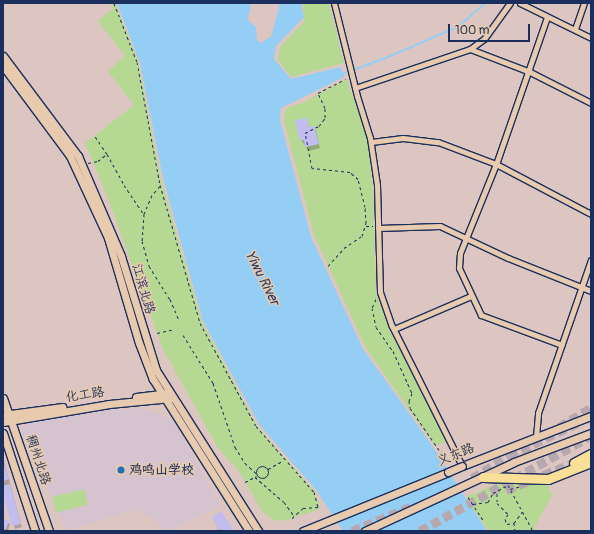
<!DOCTYPE html>
<html>
<head>
<meta charset="utf-8">
<style>
	body { margin:0 }
	#map { position:relative; width:594px; height:534px; overflow:hidden; background:#ddc6c2; font-family:Pangolin,"LXGW WenKai TC",sans-serif }
	div>[style] { position:absolute }
	.built>* { inset:0; background:#d5c3d0 }
	.green>* { inset:0; background:#b5d892; transform-origin:0 0 }
	.water>* { inset:0; background:#94cef4 }
	.shadow>* { inset:0; background:#0003 }
	.stream>* { height:1.5px; margin:-0.75px; padding:0 0.75px; transform-origin:0.75px; border-radius:0.75px; background:#94cef4 }
	.building>* { inset:0; background:#c3bdef }
	.trunk-tunnel>* { height:9px; margin-top:-4.5px; transform-origin:0; background:repeating-linear-gradient(90deg,#b6a8ae 0 9px,transparent 0 13.5px) }
	.path>* { height:1px; margin-top:-0.5px; transform-origin:0; background:repeating-linear-gradient(90deg,#1b2f5e 0 3px,transparent 0 6px) }
	.path>.ring { margin:-0.5px; padding:0; box-sizing:content-box; background:none; border:1px solid #1b2f5e; border-radius:50% }
	.roads { filter:drop-shadow(1px 0 #1b2f5e) drop-shadow(-1px 0 #1b2f5e) drop-shadow(0 1px #1b2f5e) drop-shadow(0 -1px #1b2f5e) }
	.minor>* { height:5px; margin:-2.5px; padding:0 2.5px; transform-origin:2.5px; border-radius:2.5px; background:#e8caae }
	.tertiary>* { height:7px; margin:-3.5px; padding:0 3.5px; transform-origin:3.5px; border-radius:3.5px; background:#e8caae }
	.secondary>* { height:7px; margin:-3.5px; padding:0 3.5px; transform-origin:3.5px; border-radius:3.5px; background:#e8caae }
	.trunk>* { height:9px; margin:-4.5px; padding:0 4.5px; transform-origin:4.5px; border-radius:4.5px; background:#fadf96 }
	.bridges { filter:drop-shadow(1px 0 #1b2f5e) drop-shadow(-1px 0 #1b2f5e) drop-shadow(0 1px #1b2f5e) drop-shadow(0 -1px #1b2f5e) }
	.secondary-bridge>* { height:7px; margin:-3.5px; padding:0 3.5px; transform-origin:3.5px; border-radius:3.5px; background:#e8caae }
	.dots>* { width:11px; height:11px; translate:-50% -50%; box-sizing:border-box; border:2px solid #e8caae; border-radius:50% }
	span { translate:-50% -50%; white-space:nowrap; text-align:center; line-height:1.15; -webkit-text-stroke:3px #e8caae; paint-order:stroke }
	.street-label { font-size:13px; color:#1b2f5e }
	.poi-label { font-size:13px; color:#1b2f5e; font-weight:700 }
	.left { translate:0 -50%; text-align:left }
	.water-label { font-size:14px; color:#273f6d; font-style:italic }
	.frame { position:absolute; inset:0; border:4px solid #1b2f5e; pointer-events:none }
	.scale { position:absolute; left:448px; top:24px; width:82px; height:18px; box-sizing:border-box; border:2px solid #1b2f5e; border-top:0; padding-left:5px; font-size:12px; line-height:14px; white-space:nowrap; color:#1b2f5e; -webkit-text-stroke:3px #e8caae; paint-order:stroke }
</style>
</head>
<body>
<div id="map">
	<div class="built">
		<i style="clip-path:polygon(142px 408px,174px 421px,221px 506px,167px 531px,163px 531px,153px 517px,134px 510px,67px 530px,21px 432px,26px 422px,39px 415px)"></i>
	</div>
	<div class="green">
		<i style="clip-path:polygon(109px 3px,115px 3px,138px 61px,161px 180px,202px 322px,257px 426px,315px 492px,320px 509px,283px 521px,272px 519px,263px 512px,238px 470px,218px 448px,163px 349px,110px 204px,85px 143px,134px 105px,108px 71px,125px 56px,98px 21px,113px 9px)"></i>
		<i style="clip-path:polygon(303px 3px,329px 3px,344px 63px,291px 77px,278px 60px,280px 47px,304px 22px)"></i>
		<i style="clip-path:polygon(347px 79px,367px 138px,373px 186px,376px 293px,390px 332px,451px 440px,435px 446px,366px 348px,314px 235px,284px 121px,285px 110px,291px 106px,302px 103px)"></i>
		<i style="clip-path:polygon(527px 483px,547px 484px,552px 495px,534px 528px,536px 531px,489px 531px,464px 498px,493px 485px)"></i>
		<i style="left:84px;top:489px;width:16px;height:33px;rotate:76deg"></i>
	</div>
	<div class="water">
		<i style="clip-path:polygon(117px 3px,249px 3px,251px 8px,247px 19px,256px 27px,257px 40px,260px 43px,271px 37px,280px 3px,301px 3px,304px 17px,276px 46px,274px 59px,291px 79px,341px 67px,344px 77px,281px 108px,280px 120px,311px 237px,363px 349px,429px 441px,487px 531px,343px 531px,317px 491px,259px 424px,203px 321px,163px 178px,140px 63px)"></i>
	</div>
	<div class="shadow">
		<i style="clip-path:polygon(306px 119px,310px 128px,314px 127px,316px 131px,320px 148px,309px 151px,301px 140px)"></i>
		<i style="clip-path:polygon(3px 457px,22px 527px,15px 529px,3px 490px)"></i>
		<i style="clip-path:polygon(221px 512px,234px 531px,217px 531px)"></i>
		<i style="clip-path:polygon(3px 520px,10px 524px,8px 531px,3px 531px)"></i>
	</div>
	<div class="stream">
		<i style="left:342px;top:74px;width:47px;rotate:-20deg"></i>
		<i style="left:386px;top:58px;width:78px;rotate:-23.3deg"></i>
		<i style="left:458px;top:27px;width:37px;rotate:-41deg"></i>
	</div>
	<div class="building">
		<i style="clip-path:polygon(307px 118px,309px 127px,314px 126px,319px 144px,305px 147px,304px 140px,300px 141px,295px 120px)"></i>
		<i style="clip-path:polygon(3px 460px,9px 479px,3px 481px)"></i>
		<i style="clip-path:polygon(10px 484px,21px 524px,12px 526px,3px 494px,3px 486px)"></i>
		<i style="clip-path:polygon(221px 511px,234px 530px,232px 531px,216px 529px,218px 528px,212px 517px)"></i>
		<i style="clip-path:polygon(3px 519px,9px 521px,6px 529px,3px 529px)"></i>
	</div>
	<div class="trunk-tunnel">
		<i style="left:559px;top:427px;width:37px;rotate:-31deg"></i>
		<i style="left:472px;top:478px;width:43px;rotate:-30.7deg"></i>
		<i style="left:509px;top:456px;width:76px;rotate:-25.9deg"></i>
		<i style="left:506px;top:490px;width:73px;rotate:-21.7deg"></i>
		<i style="left:352px;top:531px;width:68px;rotate:-22.4deg"></i>
		<i style="left:420px;top:531px;width:196px;rotate:-29.1deg"></i>
	</div>
	<div class="path">
		<i style="left:114px;top:3px;width:63px;rotate:68.7deg"></i>
		<i style="left:137px;top:62px;width:125px;rotate:79.4deg"></i>
		<i style="left:160px;top:185px;width:144px;rotate:73.8deg"></i>
		<i style="left:200px;top:323px;width:117px;rotate:61.5deg"></i>
		<i style="left:256px;top:426px;width:88px;rotate:48.7deg"></i>
		<i style="left:314px;top:492px;width:16px;rotate:75deg"></i>
		<i style="left:318px;top:507px;width:15px;rotate:176deg"></i>
		<i style="left:303px;top:508px;width:12px;rotate:138deg"></i>
		<i style="left:107px;top:154px;width:35px;rotate:61deg"></i>
		<i style="left:124px;top:185px;width:34px;rotate:56deg"></i>
		<i style="left:88px;top:163px;width:10px;rotate:-11deg"></i>
		<i style="left:98px;top:161px;width:11px;rotate:-38deg"></i>
		<i style="left:107px;top:154px;width:22px;rotate:-124deg"></i>
		<i style="left:160px;top:186px;width:12px;rotate:132deg"></i>
		<i style="left:152px;top:195px;width:21px;rotate:113deg"></i>
		<i style="left:144px;top:214px;width:27px;rotate:94deg"></i>
		<i style="left:142px;top:241px;width:26px;rotate:74deg"></i>
		<i style="left:149px;top:266px;width:39px;rotate:58deg"></i>
		<i style="left:170px;top:299px;width:21px;rotate:67deg"></i>
		<i style="left:366px;top:226px;width:7px"></i>
		<i style="left:328px;top:266px;width:24px;rotate:-48deg"></i>
		<i style="left:344px;top:248px;width:22px;rotate:-34deg"></i>
		<i style="left:362px;top:236px;width:14px;rotate:-73deg"></i>
		<i style="left:366px;top:223px;width:16px;rotate:-94deg"></i>
		<i style="left:365px;top:207px;width:29px;rotate:-104deg"></i>
		<i style="left:358px;top:179px;width:11px;rotate:-139deg"></i>
		<i style="left:350px;top:172px;width:38px;rotate:-174deg"></i>
		<i style="left:312px;top:168px;width:36px;rotate:-101deg"></i>
		<i style="left:305px;top:133px;width:16px;rotate:-27deg"></i>
		<i style="left:319px;top:126px;width:10px;rotate:-53deg"></i>
		<i style="left:325px;top:118px;width:10px;rotate:-90deg"></i>
		<i style="left:325px;top:108px;width:17px;rotate:-115deg"></i>
		<i style="left:318px;top:93px;width:31px;rotate:-27deg"></i>
		<i style="left:376px;top:299px;width:10px;rotate:114deg"></i>
		<i style="left:372px;top:308px;width:19px;rotate:78deg"></i>
		<i style="left:376px;top:327px;width:29px;rotate:55deg"></i>
		<i style="left:393px;top:351px;width:46px;rotate:65.7deg"></i>
		<i style="left:412px;top:393px;width:9px;rotate:111deg"></i>
		<i style="left:409px;top:401px;width:7px;rotate:82deg"></i>
		<i style="left:410px;top:408px;width:60px;rotate:55.2deg"></i>
		<i style="left:157px;top:333px;width:17px;rotate:-13deg"></i>
		<i style="left:183px;top:335px;width:57px;rotate:58deg"></i>
		<i style="left:213px;top:383px;width:68px;rotate:71deg"></i>
		<i style="left:235px;top:447px;width:19px;rotate:58deg"></i>
		<i style="left:245px;top:463px;width:15px;rotate:42deg"></i>
		<i class="ring" style="left:256px;top:466px;width:11px;height:11px"></i>
		<i style="left:268px;top:469px;width:18px;rotate:-29deg"></i>
		<i style="left:255px;top:477px;width:38px;rotate:41deg"></i>
		<i style="left:284px;top:502px;width:17px;rotate:54deg"></i>
		<i style="left:294px;top:516px;width:4px;rotate:124deg"></i>
		<i style="left:245px;top:482px;width:13px;rotate:-27deg"></i>
		<i style="left:508px;top:485px;width:52px;rotate:61.5deg"></i>
		<i style="left:510px;top:489px;width:12px;rotate:-14deg"></i>
		<i style="left:497px;top:493px;width:10px;rotate:90deg"></i>
		<i style="left:497px;top:503px;width:16px;rotate:45deg"></i>
		<i style="left:508px;top:514px;width:6px;rotate:121deg"></i>
		<i style="left:505px;top:519px;width:5px;rotate:68deg"></i>
		<i style="left:507px;top:524px;width:7px;rotate:-8deg"></i>
		<i style="left:514px;top:523px;width:8px;rotate:83deg"></i>
		<i style="left:468px;top:497px;width:27px;rotate:57deg"></i>
		<i style="left:473px;top:504px;width:15px;rotate:-8deg"></i>
		<i style="left:488px;top:502px;width:10px;rotate:-61deg"></i>
		<i style="left:493px;top:493px;width:15px;rotate:-28deg"></i>
		<i style="left:514px;top:523px;width:14px;rotate:-54deg"></i>
	</div>
	<div class="roads">
		<div class="minor">
			<i style="left:334px;top:3px;width:96px;rotate:76.1deg"></i>
			<i style="left:357px;top:96px;width:44px;rotate:72.8deg"></i>
			<i style="left:370px;top:138px;width:48px;rotate:81.5deg"></i>
			<i style="left:377px;top:185px;width:107px;rotate:88.4deg"></i>
			<i style="left:380px;top:292px;width:36px;rotate:71deg"></i>
			<i style="left:392px;top:326px;width:157px;rotate:63.4deg"></i>
			<i style="left:520px;top:3px;width:79px;rotate:26.2deg"></i>
			<i style="left:547px;top:17px;width:156px;rotate:109.1deg"></i>
			<i style="left:496px;top:164px;width:96px;rotate:112deg"></i>
			<i style="left:460px;top:253px;width:15px;rotate:94deg"></i>
			<i style="left:459px;top:268px;width:52px;rotate:64.9deg"></i>
			<i style="left:481px;top:315px;width:86px;rotate:20.3deg"></i>
			<i style="left:575px;top:29px;width:28px;rotate:-71deg"></i>
			<i style="left:470px;top:49px;width:64px;rotate:21deg"></i>
			<i style="left:530px;top:72px;width:68px;rotate:26.9deg"></i>
			<i style="left:355px;top:88px;width:121px;rotate:-18.7deg"></i>
			<i style="left:470px;top:49px;width:17px;rotate:-36deg"></i>
			<i style="left:484px;top:39px;width:44px;rotate:-54.2deg"></i>
			<i style="left:371px;top:142px;width:32px;rotate:-7deg"></i>
			<i style="left:403px;top:138px;width:35px;rotate:7deg"></i>
			<i style="left:438px;top:142px;width:62px;rotate:20.8deg"></i>
			<i style="left:496px;top:164px;width:107px;rotate:27.8deg"></i>
			<i style="left:378px;top:228px;width:62px;rotate:-1.8deg"></i>
			<i style="left:440px;top:226px;width:75px;rotate:25.2deg"></i>
			<i style="left:508px;top:258px;width:89px;rotate:21.7deg"></i>
			<i style="left:394px;top:329px;width:84px;rotate:-23.2deg"></i>
			<i style="left:536px;top:437px;width:24px;rotate:-85deg"></i>
			<i style="left:538px;top:413px;width:162px;rotate:-70.9deg"></i>
		</div>
		<div class="tertiary">
			<i style="left:136px;top:397px;width:31px;rotate:-7deg"></i>
			<i style="left:3px;top:415px;width:60px;rotate:-7.7deg"></i>
			<i style="left:3px;top:422px;width:108px;rotate:-9.6deg"></i>
			<i style="left:109px;top:404px;width:62px;rotate:-5.5deg"></i>
		</div>
		<div class="secondary">
			<i style="left:3px;top:56px;width:125px;rotate:53.1deg"></i>
			<i style="left:78px;top:156px;width:109px;rotate:66.7deg"></i>
			<i style="left:121px;top:256px;width:119px;rotate:72.9deg"></i>
			<i style="left:156px;top:370px;width:191px;rotate:57.6deg"></i>
			<i style="left:3px;top:66px;width:112px;rotate:53.3deg"></i>
			<i style="left:70px;top:156px;width:90px;rotate:65.1deg"></i>
			<i style="left:108px;top:238px;width:109px;rotate:73.6deg"></i>
			<i style="left:139px;top:343px;width:39px;rotate:69deg"></i>
			<i style="left:153px;top:379px;width:180px;rotate:57.7deg"></i>
			<i style="left:3px;top:398px;width:141px;rotate:70.9deg"></i>
			<i style="left:3px;top:433px;width:103px;rotate:71.9deg"></i>
			<i style="left:462px;top:466px;width:138px;rotate:-21.2deg"></i>
			<i style="left:303px;top:531px;width:157px;rotate:-22.1deg"></i>
			<i style="left:365px;top:531px;width:164px;rotate:-24.8deg"></i>
			<i style="left:514px;top:462px;width:82px;rotate:-20.6deg"></i>
		</div>
		<div class="trunk">
			<i style="left:574px;top:463px;width:19px;rotate:-28deg"></i>
			<i style="left:483px;top:477px;width:65px;rotate:1.8deg"></i>
			<i style="left:548px;top:479px;width:46px;rotate:-21.6deg"></i>
		</div>
	</div>
	<div class="bridges">
		<div class="secondary-bridge">
			<i style="left:448px;top:472px;width:15px;rotate:-23deg"></i>
		</div>
	</div>
	<div class="dots">
		<i style="left:121px;top:470px;background:#1f6fb2"></i>
	</div>
	<div class="street-label">
		<span style="left:143px;top:289px;rotate:74deg">江滨北路</span>
		<span style="left:85px;top:395px;rotate:-9deg">化工路</span>
		<span style="left:456px;top:455px;rotate:-23deg">义东路</span>
		<span style="left:38px;top:460px;rotate:72deg">稠州北路</span>
	</div>
	<div class="poi-label">
		<span class="left" style="left:129px;top:470px">鸡鸣山学校</span>
	</div>
	<div class="water-label">
		<span style="left:262px;top:278px;rotate:63deg">Yiwu River</span>
	</div>
	<div class="frame"></div>
	<div class="scale">100 m</div>
</div>
</body>
</html>
